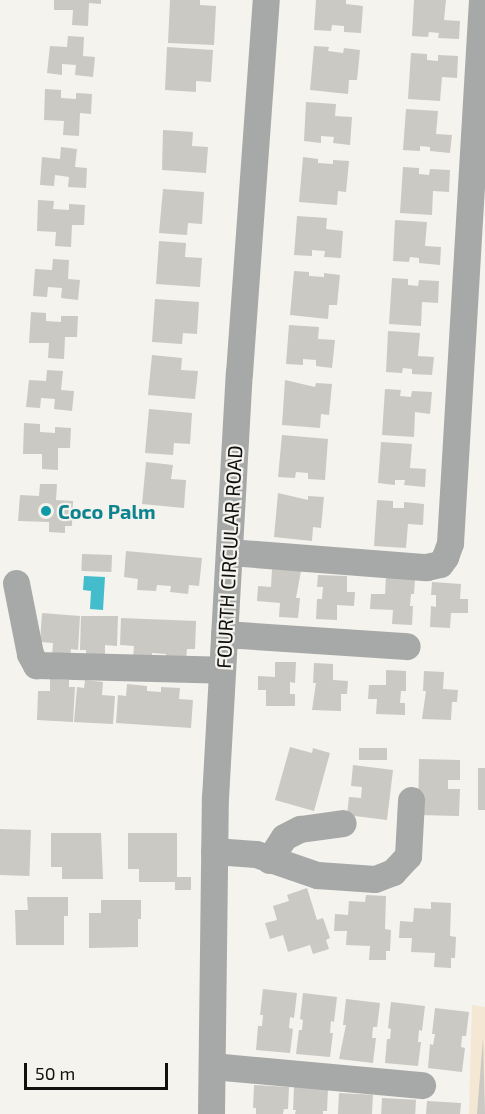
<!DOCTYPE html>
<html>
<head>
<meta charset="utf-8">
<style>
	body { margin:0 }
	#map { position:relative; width:485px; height:1114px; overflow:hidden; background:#f4f3ee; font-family:"Exo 2",sans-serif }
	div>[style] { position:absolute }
	.education>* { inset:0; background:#f4e7d3 }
	.water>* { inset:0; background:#43bccc }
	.building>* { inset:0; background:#cac9c4; transform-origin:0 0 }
	.minor>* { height:27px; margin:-13.5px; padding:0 13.5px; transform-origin:13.5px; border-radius:13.5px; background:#a7a9a8 }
	.dots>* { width:16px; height:16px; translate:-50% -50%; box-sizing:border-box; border:3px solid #f4f3ee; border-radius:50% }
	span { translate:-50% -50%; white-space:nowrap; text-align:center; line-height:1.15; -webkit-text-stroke:4.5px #f4f3ee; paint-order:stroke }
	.culture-label { font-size:20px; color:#0d838f; font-weight:700 }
	.left { translate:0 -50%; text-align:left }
	.street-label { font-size:20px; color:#11100f }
	.scale { position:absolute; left:24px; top:1063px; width:144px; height:27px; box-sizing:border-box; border:3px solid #11100f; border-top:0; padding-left:8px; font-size:18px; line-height:21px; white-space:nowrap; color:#11100f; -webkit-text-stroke:4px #f4f3ee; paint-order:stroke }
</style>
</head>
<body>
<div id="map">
	<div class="education">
		<i style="clip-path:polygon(472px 1005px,485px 1007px,485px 1114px,469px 1114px)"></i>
	</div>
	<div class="water">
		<i style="clip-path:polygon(84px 576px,105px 577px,103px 610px,90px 609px,91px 591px,83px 590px)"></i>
	</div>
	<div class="building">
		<i style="clip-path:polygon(54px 0,101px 0,101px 4px,89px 3px,88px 26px,72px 25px,73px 10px,54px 10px)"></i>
		<i style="clip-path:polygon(170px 0,200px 0,200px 5px,216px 6px,214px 45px,168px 43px)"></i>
		<i style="clip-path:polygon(316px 0,346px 0,346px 4px,363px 6px,361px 33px,344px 32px,344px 26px,332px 25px,331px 31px,314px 30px)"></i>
		<i style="clip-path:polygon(414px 0,446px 0,444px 20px,460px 21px,459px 39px,438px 38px,439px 33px,429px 32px,428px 37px,412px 36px)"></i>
		<i style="clip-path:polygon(68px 36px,84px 37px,83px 56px,95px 57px,93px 77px,75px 75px,76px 65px,62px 64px,62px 75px,47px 73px,50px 46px,67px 47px)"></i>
		<i style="clip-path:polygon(314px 46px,329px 47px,328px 51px,343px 53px,344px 48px,360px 50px,357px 80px,349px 80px,348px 94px,310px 90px)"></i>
		<i style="clip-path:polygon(167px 47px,213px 50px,211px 82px,196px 81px,196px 92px,165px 90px)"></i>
		<i style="clip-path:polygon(411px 53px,427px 54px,427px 60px,438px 61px,438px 55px,458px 56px,457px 78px,442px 77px,440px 101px,408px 99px)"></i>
		<i style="clip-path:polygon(45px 89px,61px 90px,61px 98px,76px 99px,76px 93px,92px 94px,91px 114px,80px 113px,79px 136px,63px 135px,64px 121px,44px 120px)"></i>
		<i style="clip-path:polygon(306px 102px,336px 104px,335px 116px,352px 117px,350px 145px,333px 143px,334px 137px,321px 136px,321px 143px,304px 141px)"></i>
		<i style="clip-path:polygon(406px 109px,438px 111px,436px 134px,452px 135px,450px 153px,430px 151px,430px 147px,420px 146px,420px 151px,403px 150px)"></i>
		<i style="clip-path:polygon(163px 130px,193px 132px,192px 146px,208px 147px,206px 173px,162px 170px)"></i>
		<i style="clip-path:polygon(61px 147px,77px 149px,75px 167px,87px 168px,86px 188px,68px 187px,69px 177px,55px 175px,54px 186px,40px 185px,42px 157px,60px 159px)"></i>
		<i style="clip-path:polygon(303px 157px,318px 159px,318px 163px,333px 164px,333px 160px,349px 161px,346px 192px,338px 191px,337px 205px,299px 202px)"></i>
		<i style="clip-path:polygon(403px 167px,419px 168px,419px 174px,429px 175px,430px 169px,450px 170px,449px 192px,433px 191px,432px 215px,400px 213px)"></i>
		<i style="clip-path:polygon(163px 189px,204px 192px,202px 224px,188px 223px,187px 235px,159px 233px)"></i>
		<i style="clip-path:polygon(38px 200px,54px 201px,53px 209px,69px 210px,69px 204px,85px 205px,84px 225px,72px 225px,71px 247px,55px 246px,56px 232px,37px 231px)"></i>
		<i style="clip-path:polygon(297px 216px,327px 218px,326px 229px,343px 231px,341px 258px,324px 257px,325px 251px,312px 250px,312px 256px,294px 255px)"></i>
		<i style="clip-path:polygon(395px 220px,427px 222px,425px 246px,441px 247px,440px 265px,419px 263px,419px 258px,410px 257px,409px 262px,393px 261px)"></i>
		<i style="clip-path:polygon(159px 241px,186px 243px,185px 257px,202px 258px,200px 287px,156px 284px)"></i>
		<i style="clip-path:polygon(53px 259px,69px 260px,68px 279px,80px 280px,78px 300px,61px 298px,62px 288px,48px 287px,47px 297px,33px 296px,35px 269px,52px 270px)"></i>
		<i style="clip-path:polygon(294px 271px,309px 272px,309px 276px,324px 277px,324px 273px,340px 275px,337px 305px,329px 305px,328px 319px,290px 315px)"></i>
		<i style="clip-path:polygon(392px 278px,408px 279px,408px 285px,418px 286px,419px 280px,439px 281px,438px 303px,422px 302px,421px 326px,389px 324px)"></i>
		<i style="clip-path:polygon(155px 299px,199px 302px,197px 334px,183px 333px,182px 344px,152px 342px)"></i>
		<i style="clip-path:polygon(31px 312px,46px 313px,46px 321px,61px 322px,61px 316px,78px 316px,77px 337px,65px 337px,64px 359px,48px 358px,49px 343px,29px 343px)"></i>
		<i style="clip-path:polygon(289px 325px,319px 327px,318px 339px,335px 340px,332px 368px,316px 366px,316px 360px,303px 359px,303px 365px,286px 364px)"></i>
		<i style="clip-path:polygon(388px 331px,420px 333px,418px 356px,434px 357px,432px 375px,412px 374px,412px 369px,403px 368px,402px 373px,386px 372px)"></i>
		<i style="clip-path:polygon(152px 355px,182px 358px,181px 370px,198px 371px,195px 399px,148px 395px)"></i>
		<i style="clip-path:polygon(47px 370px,63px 371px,61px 390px,74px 391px,72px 411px,54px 409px,55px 399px,41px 398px,40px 408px,26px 407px,29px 380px,46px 381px)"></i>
		<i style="clip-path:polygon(285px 380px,315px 387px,316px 383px,332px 384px,329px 415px,321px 414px,320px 428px,282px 425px)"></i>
		<i style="clip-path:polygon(385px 389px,401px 390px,400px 396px,411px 397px,412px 391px,432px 392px,430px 414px,415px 412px,414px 437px,382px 435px)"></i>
		<i style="clip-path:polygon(149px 409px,192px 413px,190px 444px,174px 443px,173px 455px,145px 453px)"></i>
		<i style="clip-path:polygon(24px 423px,40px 424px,40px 432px,55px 433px,55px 427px,71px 428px,70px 448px,58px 448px,58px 470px,42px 469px,42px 454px,23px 454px)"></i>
		<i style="clip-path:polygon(282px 435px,328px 439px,325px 480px,308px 479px,308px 473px,296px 472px,295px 478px,278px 477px)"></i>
		<i style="clip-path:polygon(381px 442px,412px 444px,410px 468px,426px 469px,425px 487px,404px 485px,405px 480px,395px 480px,395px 485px,378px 483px)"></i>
		<i style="clip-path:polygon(146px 462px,173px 465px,171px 479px,186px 480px,184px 508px,142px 504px)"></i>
		<i style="clip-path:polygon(40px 484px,57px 484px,56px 500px,73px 501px,72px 526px,65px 526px,65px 533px,49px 532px,49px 522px,18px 521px,20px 495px,39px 496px)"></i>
		<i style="clip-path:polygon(278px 493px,308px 500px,308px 496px,324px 497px,321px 528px,313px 527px,312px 541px,274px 537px)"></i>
		<i style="clip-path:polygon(377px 500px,393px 501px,393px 508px,404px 508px,404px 502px,424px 504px,423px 525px,408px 524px,406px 548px,374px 546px)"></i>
		<i style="clip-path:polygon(126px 551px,202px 558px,199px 586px,189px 585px,188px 594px,170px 592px,171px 586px,157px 585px,156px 591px,137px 590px,138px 579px,124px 577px)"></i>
		<i style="left:82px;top:554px;width:30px;height:17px;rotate:2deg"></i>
		<i style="clip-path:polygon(272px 569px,301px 571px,296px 598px,300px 598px,298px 618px,279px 617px,280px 603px,257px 601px,258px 586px,271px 587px)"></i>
		<i style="clip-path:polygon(318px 575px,347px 576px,347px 592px,355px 592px,354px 606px,337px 605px,337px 620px,316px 619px,317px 599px,322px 599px,323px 587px,317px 587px)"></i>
		<i style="clip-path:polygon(386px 577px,415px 579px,414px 594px,411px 594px,410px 606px,413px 606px,412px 625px,392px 624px,393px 610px,370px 609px,371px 594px,385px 594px)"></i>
		<i style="clip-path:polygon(432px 582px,461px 584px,460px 599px,468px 599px,468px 613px,451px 613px,450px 628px,430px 627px,431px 606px,436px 607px,436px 595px,431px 595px)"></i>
		<i style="clip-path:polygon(42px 613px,80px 616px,78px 650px,71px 649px,70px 657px,52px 656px,53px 643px,40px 642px)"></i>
		<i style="clip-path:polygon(81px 616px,118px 616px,117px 646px,105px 645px,105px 658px,86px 657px,86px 650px,80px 650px)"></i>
		<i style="clip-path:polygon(121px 618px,196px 621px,195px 649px,187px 649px,186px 660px,166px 659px,166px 654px,152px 653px,152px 659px,133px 658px,134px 646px,120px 645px)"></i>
		<i style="clip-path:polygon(275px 662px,296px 662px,295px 683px,290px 682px,290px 694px,295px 694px,295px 706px,266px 706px,266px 690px,258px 690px,258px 676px,275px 677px)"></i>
		<i style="clip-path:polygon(314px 663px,333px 664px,333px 680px,348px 681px,347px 694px,341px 694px,341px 711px,312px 710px,316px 683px,313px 683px)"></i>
		<i style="clip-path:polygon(386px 670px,406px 671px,406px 691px,401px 691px,400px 703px,405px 703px,405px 715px,376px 714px,377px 699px,368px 699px,369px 685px,386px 685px)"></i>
		<i style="clip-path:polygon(424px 671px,444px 672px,443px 689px,458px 690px,457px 702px,452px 702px,451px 720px,422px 719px,426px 691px,423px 691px)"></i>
		<i style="clip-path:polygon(50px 679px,69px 680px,69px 687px,75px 687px,73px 722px,37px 720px,38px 691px,50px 691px)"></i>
		<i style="clip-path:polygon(85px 680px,103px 682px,102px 695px,115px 696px,113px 724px,74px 722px,77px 687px,84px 688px)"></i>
		<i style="clip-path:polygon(127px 684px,147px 686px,147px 691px,161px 692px,161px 687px,180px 688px,179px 699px,193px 700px,191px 728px,116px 723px,118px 695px,126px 696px)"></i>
		<i style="clip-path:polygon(290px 747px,312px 753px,313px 748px,330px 753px,314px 811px,275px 800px)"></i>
		<i style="left:359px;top:748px;width:28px;height:12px"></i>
		<i style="clip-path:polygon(419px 759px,460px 760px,460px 780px,448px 780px,448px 789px,460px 789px,459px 816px,418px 815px)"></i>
		<i style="clip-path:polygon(353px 765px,393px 770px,387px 820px,347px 815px,349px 797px,361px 798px,362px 787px,351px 786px)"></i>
		<i style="left:478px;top:768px;width:7px;height:42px"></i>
		<i style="left:0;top:829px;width:31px;height:46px;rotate:2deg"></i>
		<i style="clip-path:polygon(51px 833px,101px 833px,103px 879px,62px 879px,62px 867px,51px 867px)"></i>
		<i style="clip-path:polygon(128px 833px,177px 833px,177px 877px,191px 877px,191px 890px,175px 890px,175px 882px,139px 882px,139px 869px,128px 869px)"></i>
		<i style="clip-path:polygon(307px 888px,317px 920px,323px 918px,330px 938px,326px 940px,329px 949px,313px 954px,310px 945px,288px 952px,283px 935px,270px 939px,265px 923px,277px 920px,273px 906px,289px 901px,287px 895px)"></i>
		<i style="clip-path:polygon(366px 895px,386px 896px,385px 929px,391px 930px,390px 951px,386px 951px,386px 960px,369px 960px,370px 946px,346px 945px,347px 931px,334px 931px,335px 914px,348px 915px,349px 901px,365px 902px)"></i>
		<i style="clip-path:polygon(27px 897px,68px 897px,68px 916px,64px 916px,64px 945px,16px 945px,15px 910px,28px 910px)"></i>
		<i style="clip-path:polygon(101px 900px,141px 900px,141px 919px,138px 919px,138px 947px,89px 948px,89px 913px,101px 913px)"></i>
		<i style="clip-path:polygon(431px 902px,451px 903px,450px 936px,456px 937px,455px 958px,451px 958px,451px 968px,434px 967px,435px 953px,411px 952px,412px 938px,399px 938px,400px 921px,413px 922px,414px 908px,431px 909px)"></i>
		<i style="clip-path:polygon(263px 989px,297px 993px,294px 1018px,290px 1017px,289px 1028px,293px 1029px,290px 1053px,256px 1050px,258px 1026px,262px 1026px,263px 1015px,260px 1015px)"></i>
		<i style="clip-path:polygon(303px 993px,337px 997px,334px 1022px,331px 1021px,330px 1033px,333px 1033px,330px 1057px,296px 1054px,299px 1030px,302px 1030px,303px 1020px,300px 1019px)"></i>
		<i style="clip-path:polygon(346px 999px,380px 1003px,377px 1027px,373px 1027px,372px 1038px,376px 1038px,373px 1063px,339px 1059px,346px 1025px,343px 1025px)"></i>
		<i style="clip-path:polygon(391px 1002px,425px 1006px,422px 1031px,419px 1030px,418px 1042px,421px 1042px,418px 1066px,385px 1063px,387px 1039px,390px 1039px,391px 1029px,388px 1028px)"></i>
		<i style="clip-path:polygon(435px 1008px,469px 1012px,466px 1036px,462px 1036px,461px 1047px,465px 1048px,462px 1072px,428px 1068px,430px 1044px,433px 1045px,435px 1034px,432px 1034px)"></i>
		<i style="clip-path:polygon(483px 1038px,485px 1114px,477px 1114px)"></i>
		<i style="clip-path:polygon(254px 1085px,289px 1087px,288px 1109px,284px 1109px,283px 1114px,256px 1114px,256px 1108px,253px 1108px)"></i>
		<i style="clip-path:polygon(294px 1087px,328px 1089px,327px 1111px,323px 1111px,323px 1114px,295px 1114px,296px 1110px,293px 1110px)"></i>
		<i style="left:339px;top:1093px;width:34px;height:21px;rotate:3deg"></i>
		<i style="left:382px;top:1098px;width:34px;height:16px;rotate:3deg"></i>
		<i style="clip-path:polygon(427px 1101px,461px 1103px,460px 1114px,426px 1114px)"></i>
	</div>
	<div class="minor">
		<i style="left:229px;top:552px;width:198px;rotate:4.4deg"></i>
		<i style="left:426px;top:567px;width:14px;rotate:-12deg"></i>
		<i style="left:440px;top:564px;width:9px;rotate:-54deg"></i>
		<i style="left:445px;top:557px;width:15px;rotate:-70deg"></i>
		<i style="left:450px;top:543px;width:544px;rotate:-86.63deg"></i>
		<i style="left:16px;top:583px;width:72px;rotate:78.8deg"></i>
		<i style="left:30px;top:654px;width:13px;rotate:61deg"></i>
		<i style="left:36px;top:665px;width:186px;rotate:1.5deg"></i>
		<i style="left:224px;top:634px;width:183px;rotate:3.8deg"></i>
		<i style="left:214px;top:851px;width:42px;rotate:4.1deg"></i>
		<i style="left:256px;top:854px;width:65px;rotate:19deg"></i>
		<i style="left:317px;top:875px;width:58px;rotate:3.9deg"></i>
		<i style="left:375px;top:879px;width:19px;rotate:-21deg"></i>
		<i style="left:393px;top:872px;width:22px;rotate:-47deg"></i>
		<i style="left:408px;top:856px;width:56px;rotate:-86.9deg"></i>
		<i style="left:269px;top:860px;width:27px;rotate:-57deg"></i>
		<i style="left:284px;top:837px;width:18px;rotate:-27deg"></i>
		<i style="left:300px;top:829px;width:43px;rotate:-7.9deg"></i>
		<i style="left:212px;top:1066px;width:211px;rotate:5.2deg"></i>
		<i style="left:211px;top:1114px;width:316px;rotate:-89.3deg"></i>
		<i style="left:215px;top:798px;width:426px;rotate:-86.8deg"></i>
		<i style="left:239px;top:373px;width:374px;rotate:-85.9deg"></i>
	</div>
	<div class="dots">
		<i style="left:46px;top:511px;background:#0f9aa8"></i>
	</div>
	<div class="culture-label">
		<span class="left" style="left:58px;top:511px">Coco Palm</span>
	</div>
	<div class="street-label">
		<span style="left:229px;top:557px;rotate:-87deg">FOURTH CIRCULAR ROAD</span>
	</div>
	<div class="scale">50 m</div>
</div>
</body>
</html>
